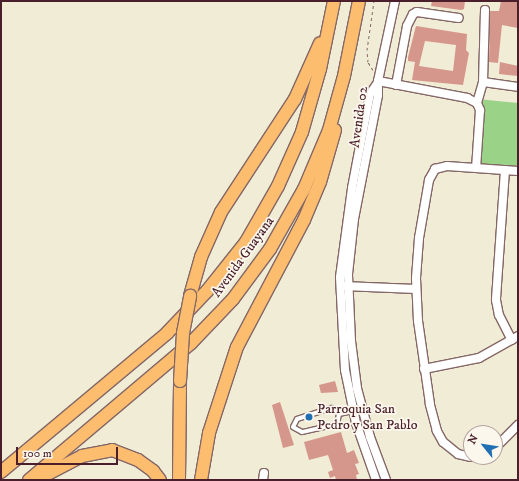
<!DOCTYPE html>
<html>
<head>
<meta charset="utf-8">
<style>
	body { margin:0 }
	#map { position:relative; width:519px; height:481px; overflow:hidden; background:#f1ecd5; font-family:"IM FELL DW Pica",serif }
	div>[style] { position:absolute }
	.green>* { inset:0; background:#9ad387 }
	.building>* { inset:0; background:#d5978b }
	.path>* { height:1px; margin-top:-0.5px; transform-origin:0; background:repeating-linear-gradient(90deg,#846766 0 3px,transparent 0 6px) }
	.roads { filter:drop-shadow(1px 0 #846766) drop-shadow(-1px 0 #846766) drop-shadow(0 1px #846766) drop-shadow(0 -1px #846766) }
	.lane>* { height:4px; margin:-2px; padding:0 2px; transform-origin:2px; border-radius:2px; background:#fff }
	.street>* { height:8px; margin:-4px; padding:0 4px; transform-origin:4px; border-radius:4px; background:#fff }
	.primary>* { height:12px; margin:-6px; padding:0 6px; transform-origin:6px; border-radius:6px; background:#fcbd6f }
	.bridges { filter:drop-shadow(1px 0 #846766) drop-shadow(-1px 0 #846766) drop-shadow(0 1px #846766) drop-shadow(0 -1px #846766) }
	.primary-bridge>* { height:12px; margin:-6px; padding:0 6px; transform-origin:6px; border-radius:6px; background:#fcbd6f }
	.dots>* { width:11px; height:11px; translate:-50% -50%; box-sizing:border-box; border:2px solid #fbf7ec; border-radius:50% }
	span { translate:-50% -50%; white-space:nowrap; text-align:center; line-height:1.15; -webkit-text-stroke:3.5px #fbf7ec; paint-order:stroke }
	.street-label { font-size:14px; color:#4a1f2b }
	.poi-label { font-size:14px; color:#4a1f2b }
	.left { translate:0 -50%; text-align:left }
	.frame { position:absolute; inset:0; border:2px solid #4a1f2b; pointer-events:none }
	.north { position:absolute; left:463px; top:425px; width:40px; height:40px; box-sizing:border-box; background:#fbf7ec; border:1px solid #b4a19f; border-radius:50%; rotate:300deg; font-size:11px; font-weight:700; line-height:16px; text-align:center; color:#4a1f2b }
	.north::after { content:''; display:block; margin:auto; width:14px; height:18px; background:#1f6fb2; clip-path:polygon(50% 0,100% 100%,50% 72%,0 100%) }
	.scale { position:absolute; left:16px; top:447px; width:102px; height:18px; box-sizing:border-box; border:2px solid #4a1f2b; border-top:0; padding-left:5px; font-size:12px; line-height:14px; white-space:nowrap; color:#4a1f2b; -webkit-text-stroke:3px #fbf7ec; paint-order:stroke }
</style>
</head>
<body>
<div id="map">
	<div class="green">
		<i style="clip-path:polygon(467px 98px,518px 103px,518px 171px,476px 168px,480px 110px)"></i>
	</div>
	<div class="building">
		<i style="clip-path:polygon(432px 1px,465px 1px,464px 9px,461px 10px,431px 6px)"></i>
		<i style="clip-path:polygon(501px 1px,518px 1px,518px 28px,502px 25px,498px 63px,489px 62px,490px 11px,499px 11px)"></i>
		<i style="clip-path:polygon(evenodd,416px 26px,467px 34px,466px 50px,469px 53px,463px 85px,412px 80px,415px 62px,408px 61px,408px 57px,416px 26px,425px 41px,456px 45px,453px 71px,419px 66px,425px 41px)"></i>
		<i style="clip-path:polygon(500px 62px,518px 66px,518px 76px,499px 74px)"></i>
		<i style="clip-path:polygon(335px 381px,338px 392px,321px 393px,319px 385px)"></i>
		<i style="clip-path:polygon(280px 402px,294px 445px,283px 448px,272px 405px)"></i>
		<i style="clip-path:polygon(341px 432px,347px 453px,354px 450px,359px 463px,355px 464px,359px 474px,356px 475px,357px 480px,336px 480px,335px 476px,330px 478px,328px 472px,333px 470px,328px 455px,309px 460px,304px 442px)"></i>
	</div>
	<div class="path">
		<i style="left:373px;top:70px;width:9px;rotate:-122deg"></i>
		<i style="left:368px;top:62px;width:12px;rotate:-95deg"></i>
		<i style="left:367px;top:50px;width:49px;rotate:-81.9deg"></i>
	</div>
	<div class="roads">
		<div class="lane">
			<i style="left:331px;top:408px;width:6px;rotate:18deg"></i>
			<i style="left:337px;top:410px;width:4px;rotate:63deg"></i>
			<i style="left:339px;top:414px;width:10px;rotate:101deg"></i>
			<i style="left:337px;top:424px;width:36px;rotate:167deg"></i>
			<i style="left:302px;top:432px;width:10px;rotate:-151deg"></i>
			<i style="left:293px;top:427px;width:9px;rotate:-63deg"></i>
			<i style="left:297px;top:419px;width:36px;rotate:-18deg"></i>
			<i style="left:339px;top:414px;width:14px;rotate:-12deg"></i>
		</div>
		<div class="street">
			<i style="left:378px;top:81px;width:91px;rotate:10.8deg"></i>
			<i style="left:467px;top:98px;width:11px;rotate:27deg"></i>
			<i style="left:477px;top:103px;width:8px;rotate:67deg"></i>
			<i style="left:480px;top:110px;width:58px;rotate:93.9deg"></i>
			<i style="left:483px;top:82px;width:35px;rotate:8deg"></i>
			<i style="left:396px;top:85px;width:60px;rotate:-79.4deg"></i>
			<i style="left:407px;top:26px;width:13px;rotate:-63deg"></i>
			<i style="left:413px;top:14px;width:4px;rotate:-27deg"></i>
			<i style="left:417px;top:12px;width:42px;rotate:8.1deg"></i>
			<i style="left:477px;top:103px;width:22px;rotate:-74deg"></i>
			<i style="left:483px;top:82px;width:72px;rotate:-88.4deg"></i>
			<i style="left:505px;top:170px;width:130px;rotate:94deg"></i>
			<i style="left:496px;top:300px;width:15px;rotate:79deg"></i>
			<i style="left:499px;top:315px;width:28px;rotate:63deg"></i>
			<i style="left:343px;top:286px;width:73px;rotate:2.4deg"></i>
			<i style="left:424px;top:369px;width:56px;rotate:-11.3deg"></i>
			<i style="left:479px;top:358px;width:45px;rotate:-29.4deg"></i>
			<i style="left:495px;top:448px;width:33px;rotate:-45deg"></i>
			<i style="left:471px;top:457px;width:13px;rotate:-167deg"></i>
			<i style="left:458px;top:454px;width:19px;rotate:-141deg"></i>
			<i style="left:443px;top:442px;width:13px;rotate:-119deg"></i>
			<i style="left:437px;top:431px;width:28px;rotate:-105deg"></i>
			<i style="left:430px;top:404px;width:84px;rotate:-98.2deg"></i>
			<i style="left:418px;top:321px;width:43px;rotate:-92.7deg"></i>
			<i style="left:416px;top:278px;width:40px;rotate:-85.7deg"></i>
			<i style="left:419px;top:238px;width:59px;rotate:-80.2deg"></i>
			<i style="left:429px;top:180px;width:13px;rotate:-61deg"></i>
			<i style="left:435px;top:169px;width:12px;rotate:-14deg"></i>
			<i style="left:447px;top:166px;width:71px;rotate:4deg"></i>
			<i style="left:263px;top:480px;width:7px;rotate:-82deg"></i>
			<i style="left:376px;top:480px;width:60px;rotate:-109.3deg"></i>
			<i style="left:356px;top:423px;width:54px;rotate:-101.7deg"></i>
			<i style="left:345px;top:370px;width:93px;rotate:-93.1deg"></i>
			<i style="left:340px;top:277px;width:90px;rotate:-82.3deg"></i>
			<i style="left:352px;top:188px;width:96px;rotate:-79.2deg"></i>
			<i style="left:370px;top:94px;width:14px;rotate:-56deg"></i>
			<i style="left:386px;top:480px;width:46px;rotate:-110.4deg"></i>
			<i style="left:370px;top:437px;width:51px;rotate:-104.9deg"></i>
			<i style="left:357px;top:388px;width:47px;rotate:-97.3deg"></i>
			<i style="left:351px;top:341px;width:67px;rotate:-92.6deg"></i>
			<i style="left:348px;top:274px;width:55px;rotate:-83.8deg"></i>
			<i style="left:354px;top:219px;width:126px;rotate:-79deg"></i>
			<i style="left:378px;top:95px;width:14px;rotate:-90deg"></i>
			<i style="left:378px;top:81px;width:82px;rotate:-78deg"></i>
		</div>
		<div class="primary">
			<i style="left:190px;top:296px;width:41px;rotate:-74.2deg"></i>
			<i style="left:201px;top:257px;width:49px;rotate:-66deg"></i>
			<i style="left:221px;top:212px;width:135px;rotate:-56.8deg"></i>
			<i style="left:295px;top:99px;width:61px;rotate:-65.9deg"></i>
			<i style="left:1px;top:472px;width:217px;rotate:-39.9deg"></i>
			<i style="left:167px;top:333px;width:58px;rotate:-46.4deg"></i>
			<i style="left:207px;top:291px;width:63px;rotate:-51.5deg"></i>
			<i style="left:246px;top:242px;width:64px;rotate:-60.3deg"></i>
			<i style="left:278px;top:186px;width:59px;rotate:-66deg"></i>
			<i style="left:302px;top:132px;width:66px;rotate:-74.1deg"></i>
			<i style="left:320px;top:69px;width:69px;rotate:-78.4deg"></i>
			<i style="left:40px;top:478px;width:47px;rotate:-27.6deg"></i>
			<i style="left:82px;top:456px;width:31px;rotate:-11deg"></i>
			<i style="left:112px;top:450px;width:28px;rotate:21deg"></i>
			<i style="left:138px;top:460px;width:19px;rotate:36deg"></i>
			<i style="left:153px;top:471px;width:11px;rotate:52deg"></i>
			<i style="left:29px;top:480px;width:212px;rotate:-40.2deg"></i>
			<i style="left:191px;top:343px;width:61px;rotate:-46.3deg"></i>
			<i style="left:233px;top:299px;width:62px;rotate:-53.5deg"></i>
			<i style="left:270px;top:249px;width:69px;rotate:-60.5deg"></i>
			<i style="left:304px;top:189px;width:64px;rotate:-67deg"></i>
			<i style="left:329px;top:130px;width:56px;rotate:-74.5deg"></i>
			<i style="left:344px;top:76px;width:76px;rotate:-78.7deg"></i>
			<i style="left:179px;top:480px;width:99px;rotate:-89.4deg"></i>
			<i style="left:201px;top:480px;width:48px;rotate:-80.3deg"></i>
			<i style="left:209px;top:433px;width:90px;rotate:-72deg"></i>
			<i style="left:237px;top:347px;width:144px;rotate:-62.2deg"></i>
			<i style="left:304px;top:220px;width:41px;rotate:-67.2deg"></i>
			<i style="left:320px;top:182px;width:54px;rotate:-73.9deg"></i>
		</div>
	</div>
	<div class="bridges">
		<div class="primary-bridge">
			<i style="left:180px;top:381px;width:48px;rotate:-86.4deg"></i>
			<i style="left:183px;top:333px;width:38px;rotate:-79deg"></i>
		</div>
	</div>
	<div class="dots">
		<i style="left:309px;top:417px;background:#1f6fb2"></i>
	</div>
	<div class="street-label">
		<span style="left:359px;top:117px;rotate:-82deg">Avenida 02</span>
		<span style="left:243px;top:257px;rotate:-54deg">Avenida Guayana</span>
	</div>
	<div class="poi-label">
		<span class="left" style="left:317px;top:417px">Parroquia San<br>Pedro y San Pablo</span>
	</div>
	<div class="frame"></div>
	<div class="north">N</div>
	<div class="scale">100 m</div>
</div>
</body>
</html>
